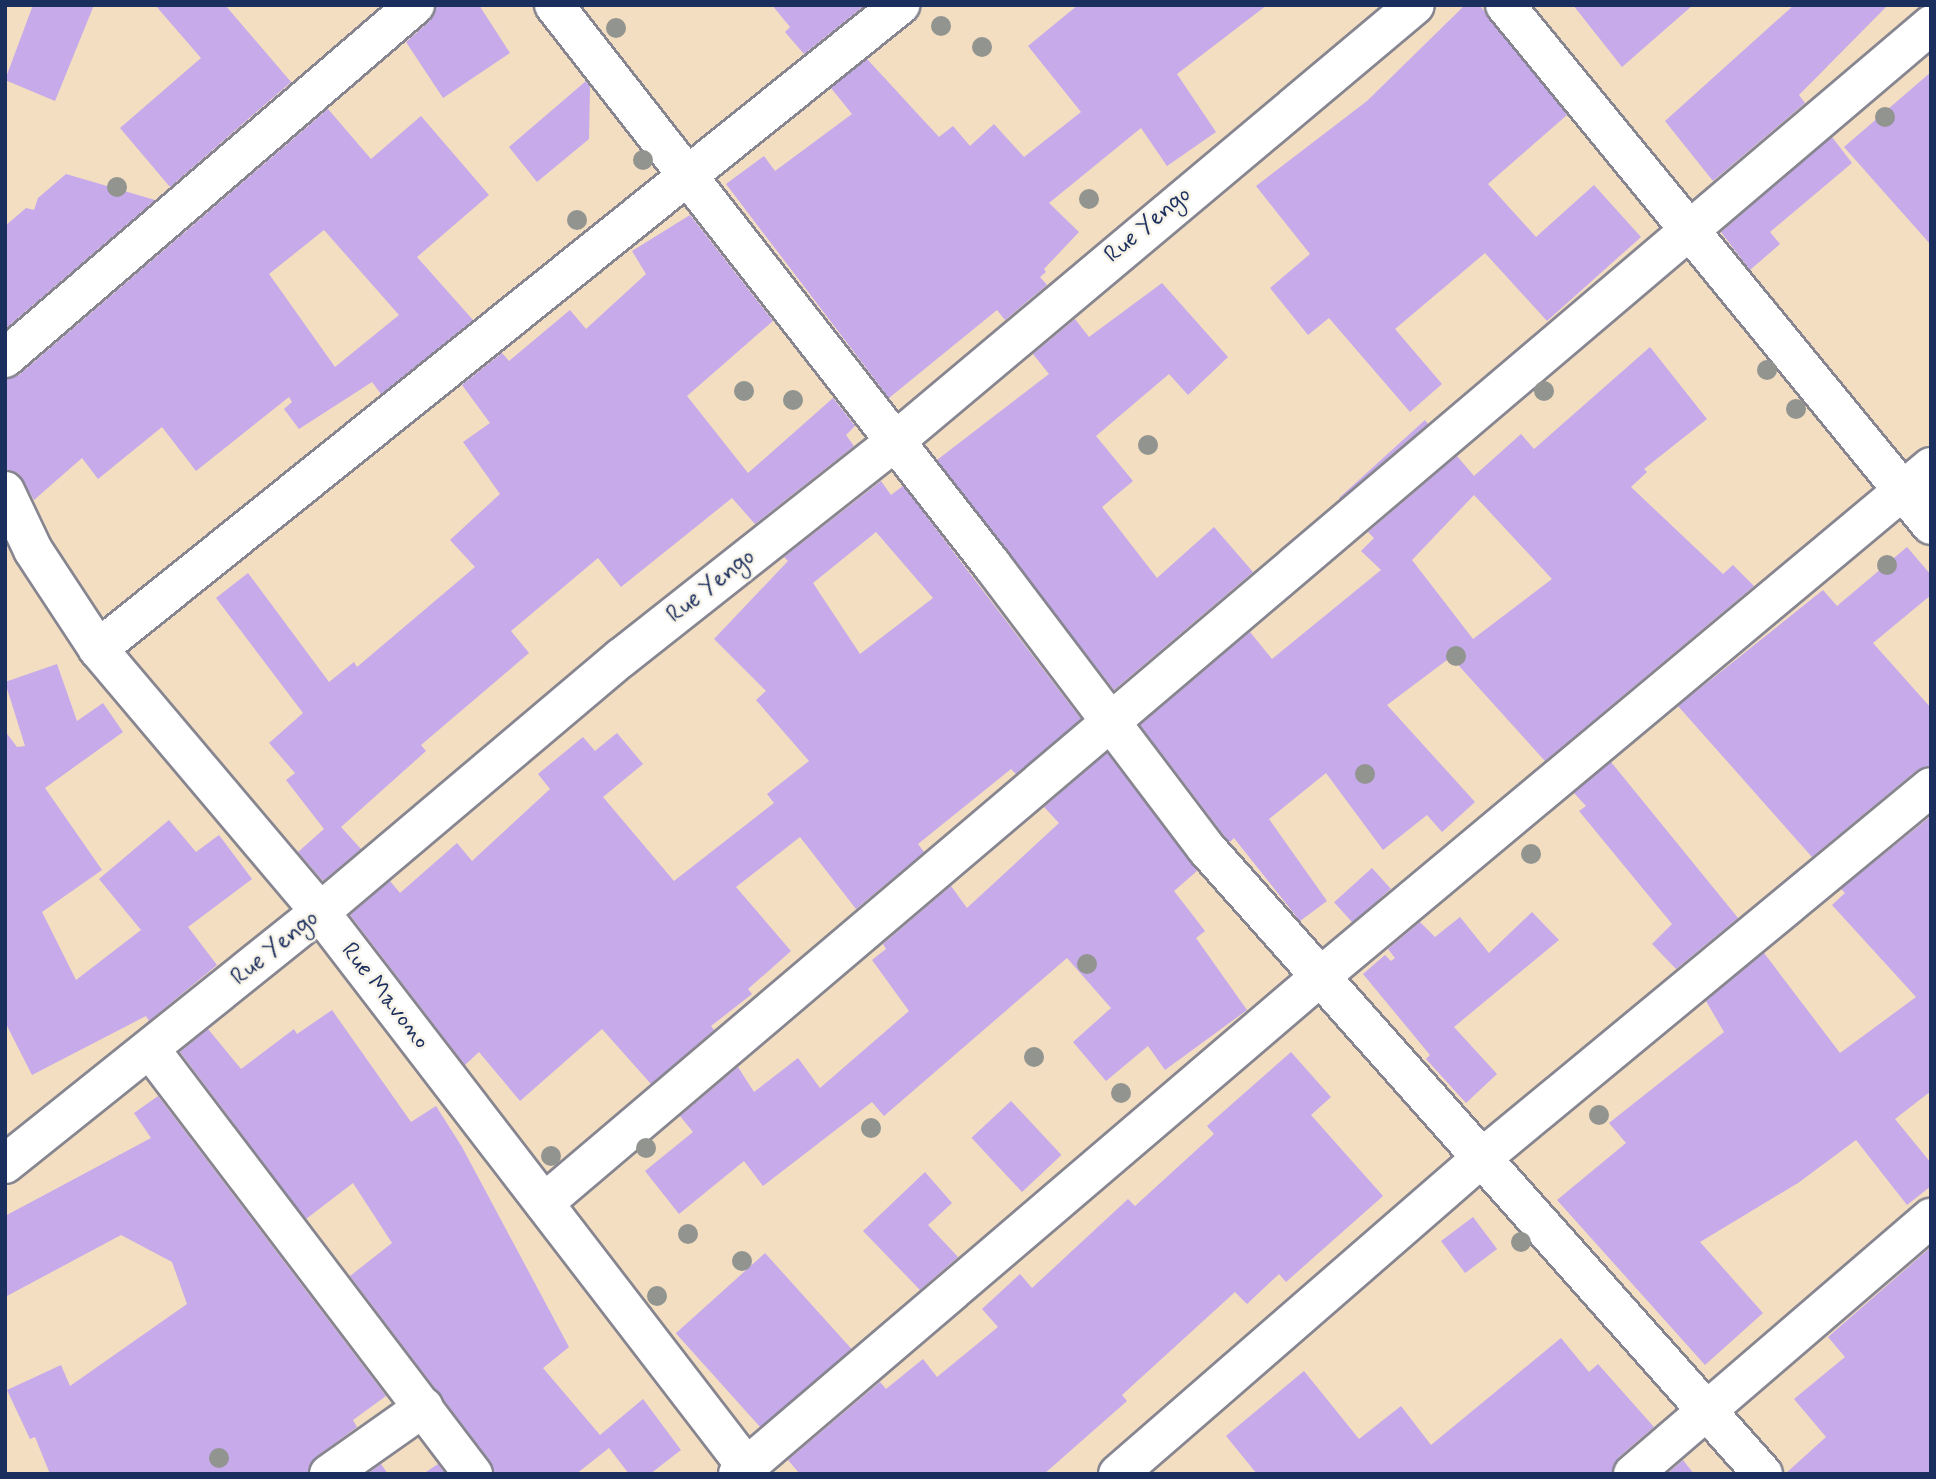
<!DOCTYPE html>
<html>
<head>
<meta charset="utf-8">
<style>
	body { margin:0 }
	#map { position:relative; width:1936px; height:1479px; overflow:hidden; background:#f3dec2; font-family:Mynerve,sans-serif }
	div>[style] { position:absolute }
	.building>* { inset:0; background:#c6aaea; transform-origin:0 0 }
	.roads { filter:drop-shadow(2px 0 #878690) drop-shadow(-2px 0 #878690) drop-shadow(0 2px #878690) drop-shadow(0 -2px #878690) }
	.minor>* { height:38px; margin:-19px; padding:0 19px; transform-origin:19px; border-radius:19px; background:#fff }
	.trees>* { width:20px; height:20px; margin:-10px; border-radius:50%; background:#92948f }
	span { translate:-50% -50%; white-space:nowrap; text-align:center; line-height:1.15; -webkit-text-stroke:5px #f7f3e8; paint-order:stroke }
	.street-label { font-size:24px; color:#1b2f5e }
	.frame { position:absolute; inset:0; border:7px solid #1b2f5e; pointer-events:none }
</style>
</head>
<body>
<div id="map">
	<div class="building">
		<i style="clip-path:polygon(33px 5px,94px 5px,55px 101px,5px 80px)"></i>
		<i style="clip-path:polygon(155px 5px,225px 5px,291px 82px,170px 187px,120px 128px,201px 58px)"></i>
		<i style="clip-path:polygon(436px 5px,479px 5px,510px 53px,443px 98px,406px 42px,430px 21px)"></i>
		<i style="clip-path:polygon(772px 5px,865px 5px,804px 54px,785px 32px,790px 27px)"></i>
		<i style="clip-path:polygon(1078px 5px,1267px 5px,1177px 74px,1216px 132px,1167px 166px,1141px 128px,1049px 203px,1079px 232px,1044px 269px,1046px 272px,1040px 277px,1047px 285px,1005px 320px,997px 310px,889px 398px,726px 184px,764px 156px,775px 171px,852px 114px,831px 88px,867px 59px,939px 137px,953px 126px,970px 146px,994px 124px,1024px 157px,1081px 112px,1028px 46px)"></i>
		<i style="clip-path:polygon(1465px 5px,1479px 5px,1485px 12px,1567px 115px,1488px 184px,1536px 237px,1594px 185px,1641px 237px,1547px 321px,1485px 253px,1395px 329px,1442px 384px,1410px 412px,1329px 318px,1308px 335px,1270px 288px,1310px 254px,1256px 186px,1367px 101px)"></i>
		<i style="clip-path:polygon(1573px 5px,1693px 5px,1622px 67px)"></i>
		<i style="clip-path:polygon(1794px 5px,1888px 5px,1799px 95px,1805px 103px,1713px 181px,1665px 121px)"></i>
		<i style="clip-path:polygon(1931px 72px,1931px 245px,1844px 147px)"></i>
		<i style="clip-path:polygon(586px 81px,590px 87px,589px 139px,537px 182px,509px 147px)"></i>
		<i style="clip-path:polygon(evenodd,328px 109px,371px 159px,421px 116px,489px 195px,417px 257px,473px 320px,381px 394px,372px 382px,299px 429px,284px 409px,292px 402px,289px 397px,196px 471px,162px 427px,98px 479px,82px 458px,34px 500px,18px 473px,5px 469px,5px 379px,19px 375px,328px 109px,324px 230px,399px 315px,335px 367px,269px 274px,324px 230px)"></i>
		<i style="clip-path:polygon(1832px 137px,1852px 163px,1770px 232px,1780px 244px,1750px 270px,1721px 232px)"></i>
		<i style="clip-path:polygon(66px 174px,155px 200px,5px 329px,5px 226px,26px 208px,34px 210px,38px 198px)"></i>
		<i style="clip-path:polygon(690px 215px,773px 321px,687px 396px,748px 473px,833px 398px,855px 426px,846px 435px,854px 446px,755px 524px,732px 498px,621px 587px,598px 558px,511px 631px,529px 653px,421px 745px,426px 751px,341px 827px,361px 849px,323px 881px,298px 852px,324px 829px,286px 780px,295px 773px,269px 743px,303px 713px,216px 598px,248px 573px,329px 682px,354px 662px,357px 667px,475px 567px,450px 540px,500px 494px,463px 442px,490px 423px,462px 385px,502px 353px,509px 361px,570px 310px,586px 329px,646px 274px,632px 251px)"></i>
		<i style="clip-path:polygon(1162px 283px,1228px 357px,1188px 395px,1169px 374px,1096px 436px,1133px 481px,1102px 507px,1157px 578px,1214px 527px,1253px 572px,1114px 690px,937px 460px,1049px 374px,1033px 354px,1075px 319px,1089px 337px)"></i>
		<i style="clip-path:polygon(evenodd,1650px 347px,1707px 419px,1644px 469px,1647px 472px,1631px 487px,1723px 574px,1733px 565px,1754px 586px,1545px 761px,1451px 657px,1387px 705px,1475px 802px,1442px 832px,1427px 815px,1383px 850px,1326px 773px,1269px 819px,1327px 901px,1300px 921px,1234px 838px,1230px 842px,1223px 834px,1140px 725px,1250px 632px,1272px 659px,1381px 570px,1361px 551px,1374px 538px,1368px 532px,1457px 456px,1474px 476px,1521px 434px,1534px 449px,1650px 347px,1474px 495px,1552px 579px,1473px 639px,1412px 560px,1474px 495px)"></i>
		<i style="clip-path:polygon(1425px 420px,1428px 424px,1340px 499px,1339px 498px)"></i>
		<i style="clip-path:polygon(evenodd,881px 481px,891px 495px,903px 486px,1081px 719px,1016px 774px,1011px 769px,918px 844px,924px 852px,856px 909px,800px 837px,736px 887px,791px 951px,748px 989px,752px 994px,711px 1026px,714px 1030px,651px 1084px,602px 1029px,520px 1101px,479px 1052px,465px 1065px,350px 915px,390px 881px,400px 893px,457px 843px,472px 861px,550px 789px,538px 774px,583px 737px,595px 751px,617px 733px,643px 764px,603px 797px,674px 881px,774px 803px,767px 794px,809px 761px,756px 700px,766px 691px,714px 639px,788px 561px,784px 557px,881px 481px,876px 532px,933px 598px,860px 654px,813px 583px,876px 532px)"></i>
		<i style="clip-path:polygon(1907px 547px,1931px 575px,1931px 595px,1873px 643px,1931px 708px,1931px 766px,1917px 770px,1812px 857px,1678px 706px,1823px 590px,1837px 606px)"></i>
		<i style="clip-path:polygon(57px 664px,77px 721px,103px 703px,123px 732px,45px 788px,102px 870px,42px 912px,76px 980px,141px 930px,99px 879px,169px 820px,196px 852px,219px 835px,252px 879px,188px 927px,217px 965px,149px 1021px,146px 1016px,32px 1075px,5px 1022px,5px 731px,17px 747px,25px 746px,5px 682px)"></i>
		<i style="clip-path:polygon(1107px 753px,1197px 871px,1174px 891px,1205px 931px,1196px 938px,1247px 1010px,1165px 1070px,1148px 1046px,1106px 1081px,1073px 1042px,1111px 1008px,1067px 958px,884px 1116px,872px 1102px,763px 1186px,744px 1161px,679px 1214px,645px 1171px,693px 1132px,680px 1116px,738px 1067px,754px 1092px,798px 1058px,820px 1088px,909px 1011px,872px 960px,886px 949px,883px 944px,951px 886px,967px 908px,1059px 823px,1044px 807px)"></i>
		<i style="clip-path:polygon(1611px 762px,1738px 918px,1676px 969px,1652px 944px,1672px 924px,1579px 811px,1586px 806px,1574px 793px)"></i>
		<i style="clip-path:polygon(1931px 816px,1931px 1091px,1895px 1119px,1931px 1163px,1931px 1186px,1907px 1205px,1856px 1140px,1798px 1183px,1700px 1242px,1763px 1313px,1705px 1365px,1557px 1200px,1626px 1143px,1609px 1123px,1724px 1032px,1706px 1001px,1764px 953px,1840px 1053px,1916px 997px,1832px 905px,1845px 893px,1841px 889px)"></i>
		<i style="left:1372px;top:868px;width:28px;height:51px;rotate:48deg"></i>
		<i style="clip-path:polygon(1532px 912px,1559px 940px,1454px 1027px,1497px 1074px,1466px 1103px,1426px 1059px,1430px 1055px,1363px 974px,1385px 955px,1391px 961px,1395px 958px,1388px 949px,1420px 922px,1435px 937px,1460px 917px,1489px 953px)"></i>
		<i style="clip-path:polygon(332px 1010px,411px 1122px,436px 1106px,462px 1147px,569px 1347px,543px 1368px,600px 1435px,643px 1399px,681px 1450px,650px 1474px,629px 1474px,609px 1448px,576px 1474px,494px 1474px,490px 1461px,350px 1276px,392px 1243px,353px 1183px,306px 1219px,180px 1052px,208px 1029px,241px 1069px,294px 1029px,297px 1034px)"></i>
		<i style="clip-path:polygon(1291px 1052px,1331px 1097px,1311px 1115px,1383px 1196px,1286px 1282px,1279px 1274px,1247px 1304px,1235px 1292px,1122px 1395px,1127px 1401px,1044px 1474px,800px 1474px,788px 1460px,880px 1382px,886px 1389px,923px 1359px,937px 1377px,998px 1327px,982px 1309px,1020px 1274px,1032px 1288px,1128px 1199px,1135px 1206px,1214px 1134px,1207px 1126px)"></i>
		<i style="clip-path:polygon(158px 1096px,386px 1396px,353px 1420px,357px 1427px,316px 1457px,308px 1474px,50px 1474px,35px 1437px,30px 1439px,7px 1390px,61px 1365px,70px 1386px,187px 1304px,172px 1262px,121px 1235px,5px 1297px,5px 1216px,151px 1138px,134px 1113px)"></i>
		<i style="left:1011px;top:1101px;width:74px;height:54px;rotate:47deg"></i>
		<i style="clip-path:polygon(925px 1172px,952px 1203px,928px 1225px,958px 1257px,920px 1290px,863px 1231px)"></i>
		<i style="left:1473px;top:1217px;width:40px;height:40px;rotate:53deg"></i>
		<i style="clip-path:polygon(1931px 1247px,1931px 1474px,1785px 1474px,1826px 1437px,1794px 1399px,1845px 1357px,1828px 1337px)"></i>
		<i style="left:765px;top:1253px;width:129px;height:120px;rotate:48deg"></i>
		<i style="clip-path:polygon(1561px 1338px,1589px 1372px,1598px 1364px,1654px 1427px,1619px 1457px,1612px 1474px,1257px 1474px,1226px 1436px,1304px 1371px,1359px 1439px,1401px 1406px,1431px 1445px)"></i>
		<i style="clip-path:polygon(1683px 1460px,1694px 1474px,1667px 1474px)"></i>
		<i style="clip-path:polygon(381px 1464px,388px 1474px,367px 1474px)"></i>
		<i style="clip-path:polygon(438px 1464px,445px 1474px,423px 1474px)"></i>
	</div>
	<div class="roads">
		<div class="minor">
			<i style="left:554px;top:5px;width:711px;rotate:51.97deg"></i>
			<i style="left:992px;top:565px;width:355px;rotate:52.9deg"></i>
			<i style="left:1206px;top:848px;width:838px;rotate:48.34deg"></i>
			<i style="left:1505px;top:5px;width:672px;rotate:50.67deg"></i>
			<i style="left:5px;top:358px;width:541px;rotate:-40.73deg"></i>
			<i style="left:5px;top:491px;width:65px;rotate:64.6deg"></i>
			<i style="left:33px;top:550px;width:118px;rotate:56.7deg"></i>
			<i style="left:98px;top:649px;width:344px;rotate:49.8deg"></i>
			<i style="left:320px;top:912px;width:699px;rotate:52.44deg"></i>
			<i style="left:98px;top:649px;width:1029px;rotate:-38.76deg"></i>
			<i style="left:150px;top:1049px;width:534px;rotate:52.77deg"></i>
			<i style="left:5px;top:1164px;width:403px;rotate:-38.7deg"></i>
			<i style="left:320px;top:912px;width:394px;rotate:-40.2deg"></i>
			<i style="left:621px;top:658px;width:347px;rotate:-38.3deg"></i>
			<i style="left:893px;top:443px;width:681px;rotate:-40deg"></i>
			<i style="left:544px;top:1203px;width:1820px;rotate:-40.34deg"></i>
			<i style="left:329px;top:1474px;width:116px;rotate:-35.2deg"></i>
			<i style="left:738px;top:1474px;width:765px;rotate:-40.5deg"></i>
			<i style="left:1320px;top:977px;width:796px;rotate:-39.85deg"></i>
			<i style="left:1118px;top:1474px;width:482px;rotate:-41deg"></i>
			<i style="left:1482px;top:1158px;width:582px;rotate:-39.57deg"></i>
			<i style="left:1633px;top:1474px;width:393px;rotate:-40.7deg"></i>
		</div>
	</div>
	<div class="trees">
		<i style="left:941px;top:26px"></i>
		<i style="left:616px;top:28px"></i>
		<i style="left:982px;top:47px"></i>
		<i style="left:1885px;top:117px"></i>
		<i style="left:643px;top:160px"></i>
		<i style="left:117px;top:187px"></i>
		<i style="left:1089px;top:199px"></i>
		<i style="left:577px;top:220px"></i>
		<i style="left:1767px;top:370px"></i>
		<i style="left:744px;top:391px"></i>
		<i style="left:1544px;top:391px"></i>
		<i style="left:793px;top:400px"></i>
		<i style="left:1796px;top:409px"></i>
		<i style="left:1148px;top:445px"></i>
		<i style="left:1887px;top:565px"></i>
		<i style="left:1456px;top:656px"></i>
		<i style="left:1365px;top:774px"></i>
		<i style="left:1531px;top:854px"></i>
		<i style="left:1087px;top:964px"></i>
		<i style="left:1034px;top:1057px"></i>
		<i style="left:1121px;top:1093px"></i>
		<i style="left:1599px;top:1115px"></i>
		<i style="left:871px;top:1128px"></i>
		<i style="left:646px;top:1148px"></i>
		<i style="left:551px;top:1156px"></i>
		<i style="left:688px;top:1234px"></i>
		<i style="left:1521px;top:1242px"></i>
		<i style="left:742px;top:1261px"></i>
		<i style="left:657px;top:1296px"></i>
		<i style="left:219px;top:1458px"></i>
	</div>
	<div class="street-label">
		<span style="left:1148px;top:225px;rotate:-40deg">Rue Yengo</span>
		<span style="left:711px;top:586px;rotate:-38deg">Rue Yengo</span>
		<span style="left:275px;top:948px;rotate:-39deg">Rue Yengo</span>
		<span style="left:385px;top:996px;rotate:52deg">Rue Mavono</span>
	</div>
	<div class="frame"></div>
</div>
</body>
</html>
